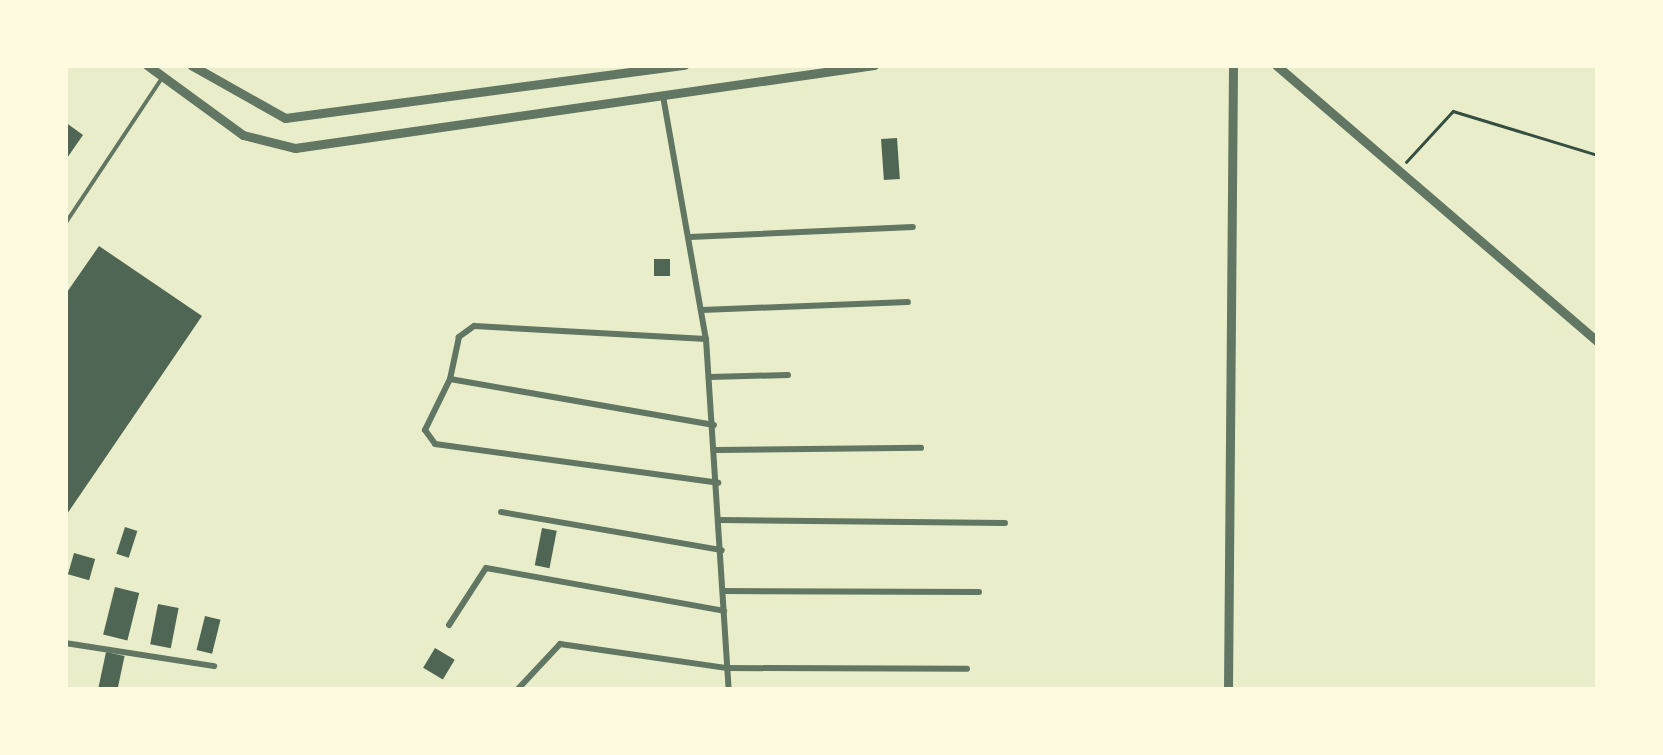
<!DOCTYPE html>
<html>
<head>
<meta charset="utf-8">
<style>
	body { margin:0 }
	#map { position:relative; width:1663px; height:755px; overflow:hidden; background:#e9edc9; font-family:Rubik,sans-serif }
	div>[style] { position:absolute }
	.building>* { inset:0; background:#4f6655; transform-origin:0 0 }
	.path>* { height:2.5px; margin:-1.25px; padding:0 1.25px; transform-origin:1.25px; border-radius:1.25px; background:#344e41 }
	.service>* { height:4px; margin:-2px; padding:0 2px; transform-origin:2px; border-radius:2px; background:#617663 }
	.minor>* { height:6px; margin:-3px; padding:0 3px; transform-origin:3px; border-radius:3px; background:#617663 }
	.tertiary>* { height:9px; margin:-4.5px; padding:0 4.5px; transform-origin:4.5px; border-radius:4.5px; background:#617663 }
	span { translate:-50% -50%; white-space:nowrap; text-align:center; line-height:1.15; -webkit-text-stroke:10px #fefae0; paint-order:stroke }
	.frame { position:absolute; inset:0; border:68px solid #fefae0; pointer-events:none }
</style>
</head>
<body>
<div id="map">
	<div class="building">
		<i style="clip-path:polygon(65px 122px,83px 135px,65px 161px)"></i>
		<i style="left:897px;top:138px;width:41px;height:16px;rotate:86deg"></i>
		<i style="clip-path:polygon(99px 246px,202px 316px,65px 517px,65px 295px)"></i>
		<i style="left:654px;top:259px;width:16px;height:17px"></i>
		<i style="left:125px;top:527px;width:13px;height:28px;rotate:18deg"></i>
		<i style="left:542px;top:528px;width:15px;height:38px;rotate:11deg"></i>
		<i style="left:74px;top:553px;width:22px;height:22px;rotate:16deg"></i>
		<i style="left:115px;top:587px;width:25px;height:49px;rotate:14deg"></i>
		<i style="left:158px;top:604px;width:21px;height:41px;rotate:11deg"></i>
		<i style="left:205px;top:616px;width:16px;height:35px;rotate:14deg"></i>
		<i style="left:435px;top:648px;width:23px;height:23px;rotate:31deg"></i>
		<i style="left:106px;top:652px;width:19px;height:39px;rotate:12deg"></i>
	</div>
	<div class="path">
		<i style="left:1406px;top:162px;width:69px;rotate:-47.3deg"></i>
		<i style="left:1453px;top:111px;width:152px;rotate:16.9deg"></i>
	</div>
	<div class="service">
		<i style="left:65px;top:224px;width:175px;rotate:-56.4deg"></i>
	</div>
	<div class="minor">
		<i style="left:663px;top:96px;width:247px;rotate:80deg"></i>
		<i style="left:706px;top:339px;width:352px;rotate:86.3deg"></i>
		<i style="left:690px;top:237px;width:223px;rotate:-2.6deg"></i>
		<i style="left:702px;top:310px;width:206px;rotate:-2.2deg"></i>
		<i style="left:706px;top:339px;width:232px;rotate:-176.8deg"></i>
		<i style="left:474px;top:326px;width:19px;rotate:144deg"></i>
		<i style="left:459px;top:337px;width:43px;rotate:102.1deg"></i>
		<i style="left:450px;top:379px;width:268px;rotate:9.9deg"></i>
		<i style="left:710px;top:377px;width:78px;rotate:-1.5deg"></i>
		<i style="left:450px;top:379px;width:57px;rotate:116.1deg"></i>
		<i style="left:425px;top:430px;width:17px;rotate:54deg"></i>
		<i style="left:435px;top:444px;width:286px;rotate:7.8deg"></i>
		<i style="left:716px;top:450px;width:205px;rotate:-0.6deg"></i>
		<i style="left:501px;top:512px;width:224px;rotate:9.8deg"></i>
		<i style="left:720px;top:520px;width:285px;rotate:0.6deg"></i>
		<i style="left:723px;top:591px;width:256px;rotate:0.2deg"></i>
		<i style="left:449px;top:625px;width:68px;rotate:-57deg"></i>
		<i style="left:486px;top:568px;width:242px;rotate:10.2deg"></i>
		<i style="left:65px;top:643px;width:151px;rotate:8.8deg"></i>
		<i style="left:517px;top:690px;width:63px;rotate:-46.9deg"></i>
		<i style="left:560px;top:644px;width:169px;rotate:8.2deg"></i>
		<i style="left:727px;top:668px;width:240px;rotate:0.2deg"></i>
	</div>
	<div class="tertiary">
		<i style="left:147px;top:65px;width:119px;rotate:36.1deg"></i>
		<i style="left:243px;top:135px;width:54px;rotate:14deg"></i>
		<i style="left:295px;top:148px;width:585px;rotate:-8.16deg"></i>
		<i style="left:191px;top:65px;width:108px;rotate:29.4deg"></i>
		<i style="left:285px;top:118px;width:403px;rotate:-7.6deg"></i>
		<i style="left:1276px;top:65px;width:425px;rotate:40.7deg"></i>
		<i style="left:1228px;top:690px;width:625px;rotate:-89.54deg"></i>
	</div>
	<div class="frame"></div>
</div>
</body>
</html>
